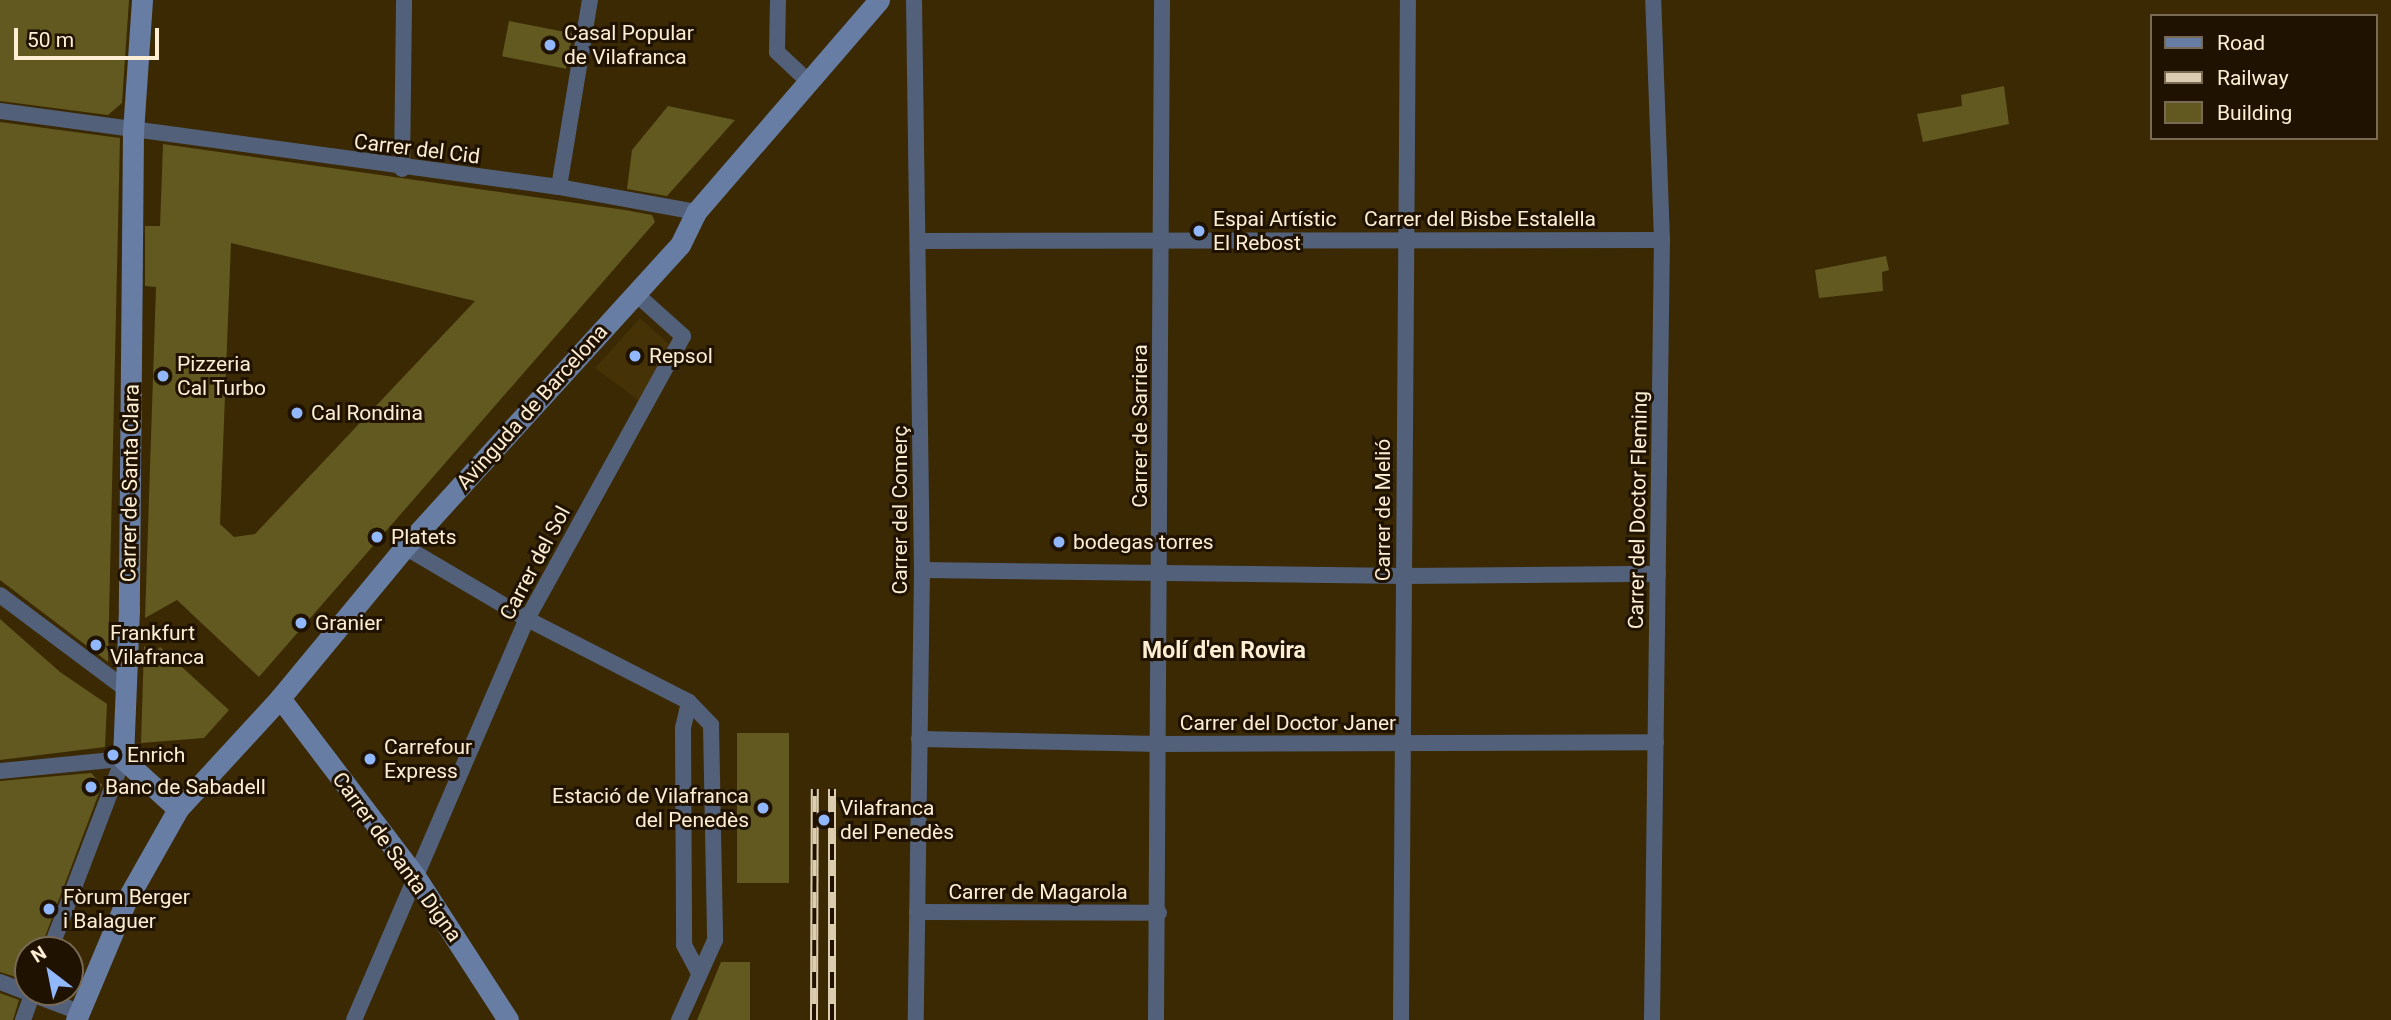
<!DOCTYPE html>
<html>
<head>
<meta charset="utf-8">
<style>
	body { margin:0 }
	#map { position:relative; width:2391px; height:1020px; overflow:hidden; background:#3a2903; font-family:Roboto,sans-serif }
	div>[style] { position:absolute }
	.built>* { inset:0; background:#463207 }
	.building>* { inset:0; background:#61591f; transform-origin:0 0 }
	.street>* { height:16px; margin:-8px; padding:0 8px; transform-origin:8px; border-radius:8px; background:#526079 }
	.secondary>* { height:21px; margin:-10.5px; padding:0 10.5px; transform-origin:10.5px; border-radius:10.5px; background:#677da4 }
	.rail>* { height:8px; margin-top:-4px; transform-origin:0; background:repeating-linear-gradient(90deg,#1f1200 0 16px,#dccdb1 0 32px); box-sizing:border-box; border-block:2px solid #dccdb1 }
	.dots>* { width:19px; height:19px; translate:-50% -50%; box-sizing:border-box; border:4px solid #1f1200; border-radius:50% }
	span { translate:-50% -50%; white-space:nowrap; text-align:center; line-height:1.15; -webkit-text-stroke:6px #1f1200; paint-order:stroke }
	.poi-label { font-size:21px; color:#fdeed4 }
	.left { translate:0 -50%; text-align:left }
	.right { translate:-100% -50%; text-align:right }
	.street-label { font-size:21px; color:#fdeed4 }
	.neighbourhood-label { font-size:23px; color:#fdeed4; font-weight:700 }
	.legend { position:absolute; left:2150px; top:14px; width:228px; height:126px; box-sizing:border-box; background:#1f1200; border:2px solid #786a55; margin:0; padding:9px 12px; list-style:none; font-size:21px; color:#fdeed4 }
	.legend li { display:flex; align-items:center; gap:14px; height:35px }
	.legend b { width:35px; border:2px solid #786a55 }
	.north { position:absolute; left:14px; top:936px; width:70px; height:70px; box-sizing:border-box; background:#1f1200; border:2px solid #786a55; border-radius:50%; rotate:328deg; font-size:19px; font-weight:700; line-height:28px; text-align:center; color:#fdeed4 }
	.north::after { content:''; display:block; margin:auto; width:24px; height:32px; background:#91b8fd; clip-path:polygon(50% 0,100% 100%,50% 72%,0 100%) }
	.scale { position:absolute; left:14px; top:28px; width:145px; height:32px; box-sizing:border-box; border:4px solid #fdeed4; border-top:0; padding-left:9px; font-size:21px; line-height:24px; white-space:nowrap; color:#fdeed4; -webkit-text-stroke:5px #1f1200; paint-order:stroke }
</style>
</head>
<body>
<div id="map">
	<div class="built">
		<i style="clip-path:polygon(640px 318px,670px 345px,641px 402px,595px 368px)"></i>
	</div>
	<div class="building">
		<i style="clip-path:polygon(0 0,129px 0,122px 103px,108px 115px,0 101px)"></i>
		<i style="left:509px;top:21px;width:65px;height:36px;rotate:11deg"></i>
		<i style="clip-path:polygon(2004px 86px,2009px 124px,1923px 142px,1917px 114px,1962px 106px,1961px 95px)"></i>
		<i style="clip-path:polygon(668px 106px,735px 120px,667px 196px,627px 189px,632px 150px)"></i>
		<i style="clip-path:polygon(0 122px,120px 138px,108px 662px,0 580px)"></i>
		<i style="clip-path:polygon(evenodd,163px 144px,625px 210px,652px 215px,655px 222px,259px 677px,177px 600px,145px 618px,156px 287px,145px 286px,145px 226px,160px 226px,163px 144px,231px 243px,475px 301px,255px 534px,234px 537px,220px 524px,231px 243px)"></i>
		<i style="clip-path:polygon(1886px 256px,1889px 270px,1882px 272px,1883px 291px,1819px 298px,1815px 270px)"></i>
		<i style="clip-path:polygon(0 619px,60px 672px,107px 704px,105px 747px,0 760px)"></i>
		<i style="clip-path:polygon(144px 646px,153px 655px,160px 647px,229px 710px,204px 738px,141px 743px)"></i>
		<i style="left:737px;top:733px;width:52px;height:150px"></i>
		<i style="clip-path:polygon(91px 773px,102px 785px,40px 950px,28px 950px,28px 981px,0 972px,0 781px)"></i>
		<i style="clip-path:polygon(721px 962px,750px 962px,750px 1020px,697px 1020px)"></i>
		<i style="clip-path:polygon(0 993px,19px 1000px,13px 1020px,0 1020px)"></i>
	</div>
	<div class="street">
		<i style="left:778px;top:0;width:52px;rotate:91.1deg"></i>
		<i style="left:777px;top:52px;width:45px;rotate:43.2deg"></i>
		<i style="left:914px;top:0;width:570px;rotate:89.2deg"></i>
		<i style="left:922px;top:570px;width:450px;rotate:90.8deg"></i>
		<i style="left:0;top:111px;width:564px;rotate:7.74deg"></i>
		<i style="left:559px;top:187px;width:139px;rotate:10.3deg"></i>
		<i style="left:402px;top:169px;width:169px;rotate:-89.3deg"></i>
		<i style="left:559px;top:187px;width:190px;rotate:-80.6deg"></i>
		<i style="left:920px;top:241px;width:742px;rotate:-0.08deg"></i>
		<i style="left:405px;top:547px;width:142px;rotate:30.5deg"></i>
		<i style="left:527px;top:619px;width:182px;rotate:27.1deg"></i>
		<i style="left:689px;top:702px;width:32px;rotate:46deg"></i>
		<i style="left:711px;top:725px;width:215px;rotate:88.9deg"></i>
		<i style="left:715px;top:940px;width:88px;rotate:114.2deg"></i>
		<i style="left:922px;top:570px;width:482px;rotate:0.7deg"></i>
		<i style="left:1404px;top:576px;width:254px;rotate:-0.5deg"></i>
		<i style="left:0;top:595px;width:159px;rotate:36.8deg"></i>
		<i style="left:689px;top:702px;width:27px;rotate:103deg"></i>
		<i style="left:683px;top:728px;width:217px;rotate:89.7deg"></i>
		<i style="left:684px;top:945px;width:30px;rotate:62deg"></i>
		<i style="left:919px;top:739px;width:241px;rotate:1.2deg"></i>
		<i style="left:1160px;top:744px;width:496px;rotate:-0.2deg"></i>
		<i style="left:0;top:771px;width:124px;rotate:-5.6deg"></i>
		<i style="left:123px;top:759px;width:204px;rotate:110.9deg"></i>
		<i style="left:917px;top:912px;width:242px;rotate:0.2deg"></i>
		<i style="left:0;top:982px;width:85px;rotate:20.8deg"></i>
		<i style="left:23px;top:1020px;width:30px;rotate:-70deg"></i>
		<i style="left:354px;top:1020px;width:437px;rotate:-66.7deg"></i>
		<i style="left:527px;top:619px;width:323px;rotate:-61.1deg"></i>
		<i style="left:683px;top:336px;width:64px;rotate:-138.1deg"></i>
		<i style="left:1156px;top:1020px;width:1020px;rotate:-89.66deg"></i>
		<i style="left:1401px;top:1020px;width:1020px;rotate:-89.61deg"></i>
		<i style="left:1652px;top:1020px;width:780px;rotate:-89.27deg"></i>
		<i style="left:1662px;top:240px;width:240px;rotate:-92.1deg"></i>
	</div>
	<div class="secondary">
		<i style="left:142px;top:0;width:131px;rotate:93.9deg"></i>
		<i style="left:133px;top:131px;width:478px;rotate:90.5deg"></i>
		<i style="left:129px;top:609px;width:150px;rotate:92.3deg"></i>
		<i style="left:123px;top:759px;width:74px;rotate:42.3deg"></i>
		<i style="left:280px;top:698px;width:223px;rotate:52.8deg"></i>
		<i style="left:415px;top:876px;width:171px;rotate:57.1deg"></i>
		<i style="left:76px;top:1020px;width:129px;rotate:-67.2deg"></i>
		<i style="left:126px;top:901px;width:106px;rotate:-60.5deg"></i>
		<i style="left:178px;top:809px;width:151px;rotate:-47.4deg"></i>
		<i style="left:280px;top:698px;width:196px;rotate:-50.4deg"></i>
		<i style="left:405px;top:547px;width:408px;rotate:-47.7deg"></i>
		<i style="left:680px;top:245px;width:37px;rotate:-64deg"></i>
		<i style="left:696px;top:212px;width:280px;rotate:-49.2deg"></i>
	</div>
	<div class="rail">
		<i style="left:814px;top:1020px;width:231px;rotate:-89.8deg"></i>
		<i style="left:832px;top:1020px;width:231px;rotate:-90deg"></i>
	</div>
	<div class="dots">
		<i style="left:550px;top:45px;background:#91b8fd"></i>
		<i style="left:1199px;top:231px;background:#91b8fd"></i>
		<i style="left:635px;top:356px;background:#91b8fd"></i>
		<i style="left:163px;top:376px;background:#91b8fd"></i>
		<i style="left:297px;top:413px;background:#91b8fd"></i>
		<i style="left:377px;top:537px;background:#91b8fd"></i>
		<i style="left:1059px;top:542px;background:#91b8fd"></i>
		<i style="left:301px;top:623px;background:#91b8fd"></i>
		<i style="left:96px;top:645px;background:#91b8fd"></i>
		<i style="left:113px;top:755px;background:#91b8fd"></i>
		<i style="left:370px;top:759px;background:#91b8fd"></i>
		<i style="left:91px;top:787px;background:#91b8fd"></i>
		<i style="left:763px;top:808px;background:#91b8fd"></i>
		<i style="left:824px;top:820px;background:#91b8fd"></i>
		<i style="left:49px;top:909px;background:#91b8fd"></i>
	</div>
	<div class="poi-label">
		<span class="left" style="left:564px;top:45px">Casal Popular<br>de Vilafranca</span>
		<span class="left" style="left:1213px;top:231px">Espai Artístic<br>El Rebost</span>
		<span class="left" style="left:649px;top:356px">Repsol</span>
		<span class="left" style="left:177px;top:376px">Pizzeria<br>Cal Turbo</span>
		<span class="left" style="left:311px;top:413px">Cal Rondina</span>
		<span class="left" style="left:391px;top:537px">Platets</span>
		<span class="left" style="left:1073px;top:542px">bodegas torres</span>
		<span class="left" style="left:315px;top:623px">Granier</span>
		<span class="left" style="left:110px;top:645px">Frankfurt<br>Vilafranca</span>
		<span class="left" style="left:384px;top:759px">Carrefour<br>Express</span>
		<span class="left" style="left:127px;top:755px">Enrich</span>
		<span class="left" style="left:105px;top:787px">Banc de Sabadell</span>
		<span class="right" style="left:749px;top:808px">Estació de Vilafranca<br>del Penedès</span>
		<span class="left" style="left:840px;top:820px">Vilafranca<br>del Penedès</span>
		<span class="left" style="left:63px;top:909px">Fòrum Berger<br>i Balaguer</span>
	</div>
	<div class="street-label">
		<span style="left:417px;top:149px;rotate:7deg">Carrer del Cid</span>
		<span style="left:1480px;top:219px">Carrer del Bisbe Estalella</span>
		<span style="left:532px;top:407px;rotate:-48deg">Avinguda de Barcelona</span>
		<span style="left:1140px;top:426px;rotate:-90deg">Carrer de Sarriera</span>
		<span style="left:130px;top:483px;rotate:-89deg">Carrer de Santa Clara</span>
		<span style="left:900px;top:510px;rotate:-90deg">Carrer del Comerç</span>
		<span style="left:1383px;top:510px;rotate:-90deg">Carrer de Melió</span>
		<span style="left:1638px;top:510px;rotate:-89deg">Carrer del Doctor Fleming</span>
		<span style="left:535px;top:563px;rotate:-62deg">Carrer del Sol</span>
		<span style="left:1288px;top:723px">Carrer del Doctor Janer</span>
		<span style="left:397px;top:857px;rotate:54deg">Carrer de Santa Digna</span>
		<span style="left:1038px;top:892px">Carrer de Magarola</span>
	</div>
	<div class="neighbourhood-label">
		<span style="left:1224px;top:651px">Molí d'en Rovira</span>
	</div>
	<ul class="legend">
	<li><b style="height:9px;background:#677da4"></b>Road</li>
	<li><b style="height:9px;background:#dccdb1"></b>Railway</li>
	<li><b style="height:19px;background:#61591f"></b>Building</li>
	</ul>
	<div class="north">N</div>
	<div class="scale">50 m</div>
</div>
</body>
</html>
